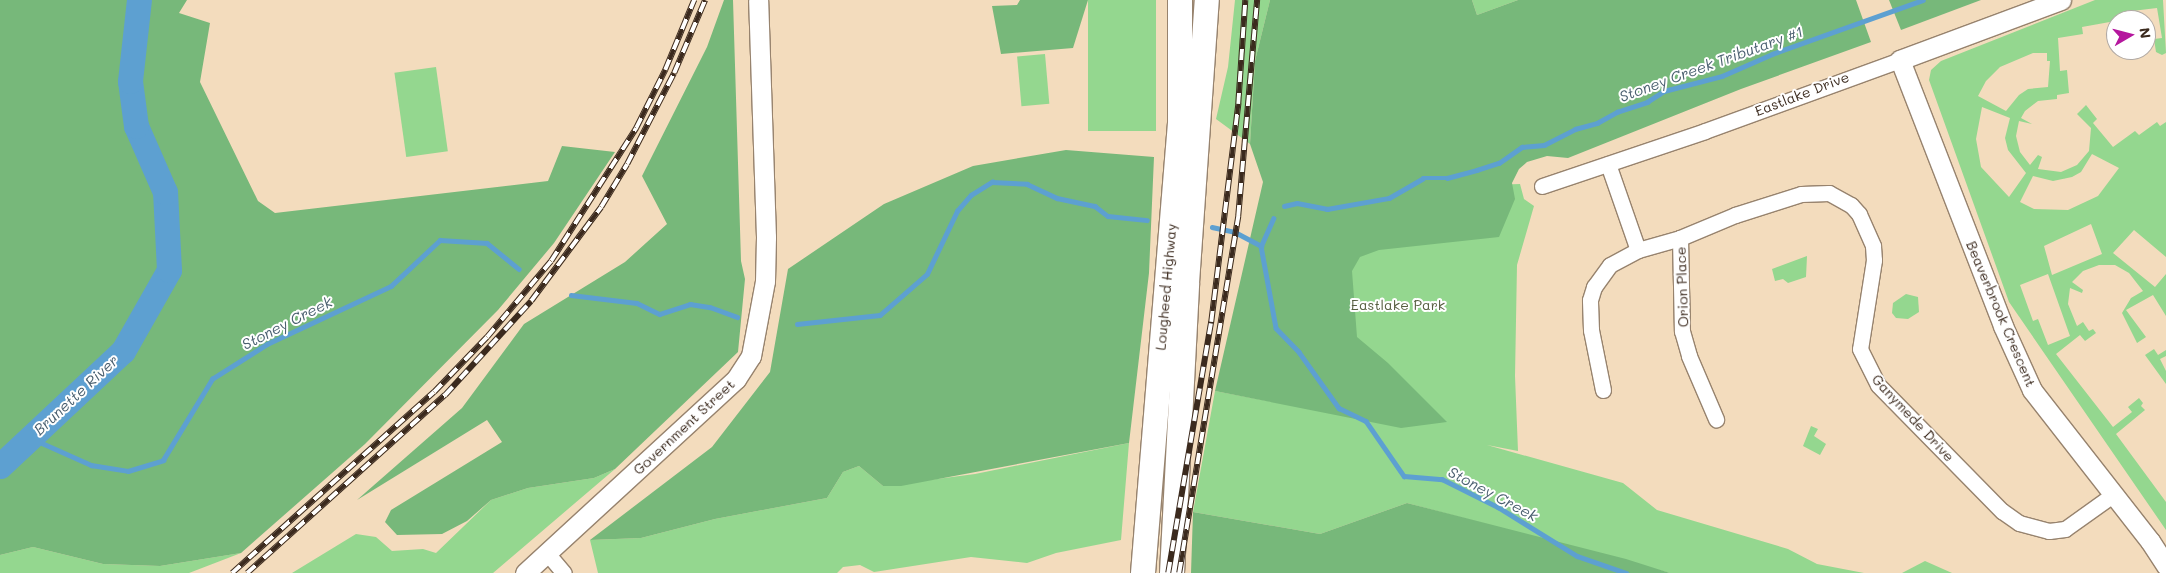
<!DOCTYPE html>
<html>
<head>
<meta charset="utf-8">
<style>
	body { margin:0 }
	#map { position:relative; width:2166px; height:573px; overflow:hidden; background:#f3dcbd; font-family:Mali,sans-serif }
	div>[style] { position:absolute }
	.green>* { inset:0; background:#94d78f; transform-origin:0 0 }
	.forest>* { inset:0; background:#77b87a }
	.stream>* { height:4.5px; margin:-2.25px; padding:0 2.25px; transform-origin:2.25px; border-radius:2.25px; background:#5da0d1 }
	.river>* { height:25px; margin:-12.5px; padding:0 12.5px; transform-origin:12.5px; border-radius:12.5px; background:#5da0d1 }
	.roads { filter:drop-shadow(1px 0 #97836e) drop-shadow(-1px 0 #97836e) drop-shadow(0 1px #97836e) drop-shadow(0 -1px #97836e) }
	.minor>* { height:15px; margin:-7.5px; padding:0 7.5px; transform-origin:7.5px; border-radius:7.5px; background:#fff }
	.tertiary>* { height:19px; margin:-9.5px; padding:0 9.5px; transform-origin:9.5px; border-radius:9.5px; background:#fff }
	.primary>* { height:24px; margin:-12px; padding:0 12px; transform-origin:12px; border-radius:12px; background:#fff }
	.rail>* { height:5.5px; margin-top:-2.75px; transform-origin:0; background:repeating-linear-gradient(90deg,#fff 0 11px,#3b2a1e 0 22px); box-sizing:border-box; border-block:1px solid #3b2a1e }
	span { translate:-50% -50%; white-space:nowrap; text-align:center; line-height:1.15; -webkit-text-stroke:4px #fff; paint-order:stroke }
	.street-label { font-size:14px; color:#3b2a1e }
	.park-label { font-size:14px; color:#565e40 }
	.water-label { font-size:15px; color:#4a5f6f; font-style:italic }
	.north { position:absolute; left:2106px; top:10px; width:50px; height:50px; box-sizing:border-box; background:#fff; border:1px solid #b1aaa5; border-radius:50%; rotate:82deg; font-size:14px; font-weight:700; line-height:20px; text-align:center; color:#3b2a1e }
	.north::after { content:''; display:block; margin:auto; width:18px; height:22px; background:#b5179e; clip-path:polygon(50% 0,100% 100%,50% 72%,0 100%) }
</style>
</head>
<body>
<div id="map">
	<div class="green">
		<i style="left:1088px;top:0;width:68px;height:131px"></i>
		<i style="clip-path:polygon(1235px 0,1270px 0,1255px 61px,1250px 144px,1216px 119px,1228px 67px)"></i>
		<i style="clip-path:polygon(1472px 0,1518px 0,1477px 15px)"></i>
		<i style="clip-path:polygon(evenodd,2095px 0,2163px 0,2166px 53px,2162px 55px,2156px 52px,2154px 39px,2162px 38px,2157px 8px,2132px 11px,2132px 18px,2082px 27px,2083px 34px,2058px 38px,2060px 71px,2067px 70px,2069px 93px,2057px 95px,2057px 99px,2038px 101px,2025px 111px,2021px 118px,2032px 124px,2019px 121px,2016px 136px,2020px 152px,2030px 165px,2038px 155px,2042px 157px,2038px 169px,2061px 172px,2077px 165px,2089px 151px,2091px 128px,2077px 114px,2086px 105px,2097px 119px,2093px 123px,2113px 147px,2135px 131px,2139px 135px,2157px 122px,2160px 126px,2166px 122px,2166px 257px,2134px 230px,2113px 253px,2155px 287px,2166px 274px,2166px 316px,2153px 295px,2126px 310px,2146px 337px,2137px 343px,2122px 313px,2131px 298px,2143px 291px,2129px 273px,2115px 265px,2099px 265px,2083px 271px,2072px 282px,2083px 290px,2082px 293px,2070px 288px,2068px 304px,2077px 326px,2083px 322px,2089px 331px,2093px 329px,2096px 333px,2085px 341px,2080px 335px,2056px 354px,2113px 427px,2132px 412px,2128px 407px,2139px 398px,2143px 403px,2141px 406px,2145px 410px,2116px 434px,2166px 502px,2166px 530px,2009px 302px,1929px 80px,1931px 70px,1941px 61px,2095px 0,2033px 53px,2047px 53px,2047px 61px,2050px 61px,2048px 87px,2028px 89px,2019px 95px,2006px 111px,1978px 96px,1986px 81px,2000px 67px,2033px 53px,2095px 0,1982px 107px,2010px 118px,2005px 138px,2008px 150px,2026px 173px,2009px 197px,1981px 167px,1976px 139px,1982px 107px,2095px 0,2092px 154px,2119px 168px,2098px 196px,2068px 210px,2034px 209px,2020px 202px,2033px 176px,2053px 181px,2072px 177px,2081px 172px,2092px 154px,2095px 0,2091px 224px,2102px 254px,2052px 275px,2044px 246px,2091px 224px,2095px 0,2048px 274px,2070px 336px,2048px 345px,2038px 319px,2033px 321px,2020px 285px,2048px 274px)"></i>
		<i style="left:1045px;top:54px;width:50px;height:28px;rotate:85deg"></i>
		<i style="left:436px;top:67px;width:85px;height:42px;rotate:82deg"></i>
		<i style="clip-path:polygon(1520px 184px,1524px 199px,1534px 206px,1517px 265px,1515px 376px,1518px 451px,1487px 445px,1623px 483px,1657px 510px,1788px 549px,1817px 564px,1864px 573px,1670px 573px,1407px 503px,1320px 534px,1193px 512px,1215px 391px,1406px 427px,1274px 192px)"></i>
		<i style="clip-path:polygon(1807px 256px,1806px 277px,1788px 283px,1783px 279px,1775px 281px,1772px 269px)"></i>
		<i style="clip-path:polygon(1906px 294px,1918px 297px,1919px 312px,1908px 319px,1896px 318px,1892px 313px,1893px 303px)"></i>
		<i style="clip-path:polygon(2154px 349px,2158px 355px,2166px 350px,2166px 356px,2160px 359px,2166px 371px,2166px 384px,2145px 355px)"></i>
		<i style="clip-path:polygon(1811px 426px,1818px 429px,1814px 436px,1826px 444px,1820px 455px,1803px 446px)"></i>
		<i style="clip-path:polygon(1129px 443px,1121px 540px,1056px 553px,1027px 563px,971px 557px,874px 572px,860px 565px,843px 567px,837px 573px,598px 573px,590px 540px,641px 538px,715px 519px,827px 498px,843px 472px,859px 466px,883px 486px,975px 474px)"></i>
		<i style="clip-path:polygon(615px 469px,493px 573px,292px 573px,356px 534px,376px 537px,392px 551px,423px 549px,436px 553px,491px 500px,528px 488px,594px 478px)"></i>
		<i style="clip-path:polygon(33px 547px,103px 564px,160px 566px,241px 553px,189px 573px,0 573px,0 555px)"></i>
		<i style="clip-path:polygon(1925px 561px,1952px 573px,1902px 573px)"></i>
	</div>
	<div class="forest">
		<i style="clip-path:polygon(0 0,187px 0,179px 13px,210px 23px,200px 82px,258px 201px,275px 213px,548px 181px,562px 146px,615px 152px,554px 243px,498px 310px,365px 444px,241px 553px,160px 566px,103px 564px,33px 547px,0 555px)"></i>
		<i style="clip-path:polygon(724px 0,733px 0,741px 261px,745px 279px,738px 352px,615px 469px,594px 478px,528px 488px,491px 500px,467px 521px,442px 534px,397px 535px,385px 522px,391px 510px,502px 442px,487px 420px,357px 500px,462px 408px,524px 324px,625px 262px,667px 224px,642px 176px,707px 47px)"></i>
		<i style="clip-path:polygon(1020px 0,1088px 0,1073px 48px,1001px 54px,992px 6px,1017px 5px)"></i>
		<i style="clip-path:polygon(1270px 0,1472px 0,1477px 15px,1518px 0,1856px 0,1871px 42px,1741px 89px,1568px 158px,1547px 156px,1527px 162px,1519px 169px,1512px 183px,1515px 199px,1499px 237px,1379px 250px,1360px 257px,1352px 271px,1357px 337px,1388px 363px,1447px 422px,1401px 428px,1215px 391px,1263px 182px,1250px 144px,1255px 61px)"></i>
		<i style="clip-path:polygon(1889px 0,1981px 0,1901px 30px)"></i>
		<i style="clip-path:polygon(1066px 150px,1154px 157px,1149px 273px,1129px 443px,901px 486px,883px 486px,859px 466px,843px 472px,827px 498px,715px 519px,641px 538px,590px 540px,712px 447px,770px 372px,788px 269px,884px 204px,973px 166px)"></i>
		<i style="clip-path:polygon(1407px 503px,1626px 559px,1670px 573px,1191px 573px,1193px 512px,1320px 534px)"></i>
	</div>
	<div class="stream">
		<i style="left:1284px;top:206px;width:13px;rotate:-13deg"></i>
		<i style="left:1297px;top:203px;width:31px;rotate:11deg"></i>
		<i style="left:1327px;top:209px;width:63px;rotate:-10.1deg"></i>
		<i style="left:1389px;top:198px;width:39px;rotate:-30deg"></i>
		<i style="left:1423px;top:178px;width:24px"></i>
		<i style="left:1447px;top:178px;width:31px;rotate:-15deg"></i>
		<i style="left:1477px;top:170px;width:23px;rotate:-18deg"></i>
		<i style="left:1499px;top:163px;width:28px;rotate:-35deg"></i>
		<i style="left:1522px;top:147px;width:22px;rotate:-5deg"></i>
		<i style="left:1544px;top:145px;width:35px;rotate:-27deg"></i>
		<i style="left:1575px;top:129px;width:23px;rotate:-15deg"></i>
		<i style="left:1597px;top:123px;width:23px;rotate:-29deg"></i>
		<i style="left:1617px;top:112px;width:32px;rotate:-18deg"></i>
		<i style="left:1647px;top:102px;width:20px;rotate:-33deg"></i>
		<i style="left:1664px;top:91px;width:60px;rotate:-14.5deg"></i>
		<i style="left:1722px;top:76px;width:55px;rotate:-23.7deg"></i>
		<i style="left:1772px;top:54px;width:160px;rotate:-19.7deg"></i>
		<i style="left:1212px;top:227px;width:24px;rotate:12deg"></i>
		<i style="left:1235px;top:232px;width:30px;rotate:28deg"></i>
		<i style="left:1261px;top:246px;width:83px;rotate:79.6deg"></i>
		<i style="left:1276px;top:328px;width:33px;rotate:46deg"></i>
		<i style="left:1299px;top:352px;width:69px;rotate:54.5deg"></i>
		<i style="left:1339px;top:408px;width:30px;rotate:26deg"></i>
		<i style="left:1366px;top:421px;width:67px;rotate:55.4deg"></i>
		<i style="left:1404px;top:476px;width:38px;rotate:5deg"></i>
		<i style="left:1442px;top:479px;width:63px;rotate:26.6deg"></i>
		<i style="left:1498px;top:507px;width:93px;rotate:31.8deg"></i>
		<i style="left:1577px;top:556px;width:52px;rotate:19.1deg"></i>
		<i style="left:1261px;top:246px;width:30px;rotate:-66deg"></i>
		<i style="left:571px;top:295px;width:66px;rotate:6.9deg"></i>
		<i style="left:637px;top:303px;width:25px;rotate:26deg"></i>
		<i style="left:660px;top:314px;width:32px;rotate:-18deg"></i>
		<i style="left:690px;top:304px;width:20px;rotate:9deg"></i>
		<i style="left:710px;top:307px;width:29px;rotate:20deg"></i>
		<i style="left:797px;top:324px;width:83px;rotate:-6.2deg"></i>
		<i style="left:880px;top:315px;width:62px;rotate:-41.1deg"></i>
		<i style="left:927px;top:274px;width:70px;rotate:-64.5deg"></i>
		<i style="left:957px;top:211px;width:21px;rotate:-49deg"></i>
		<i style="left:971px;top:195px;width:25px;rotate:-32deg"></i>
		<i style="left:992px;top:182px;width:35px;rotate:3deg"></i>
		<i style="left:1027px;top:184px;width:33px;rotate:25deg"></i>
		<i style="left:1057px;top:198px;width:39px;rotate:12deg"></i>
		<i style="left:1095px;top:206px;width:16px;rotate:38deg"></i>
		<i style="left:1108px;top:216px;width:39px;rotate:6deg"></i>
		<i style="left:33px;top:439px;width:64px;rotate:24.1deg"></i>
		<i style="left:91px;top:465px;width:37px;rotate:9deg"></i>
		<i style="left:128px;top:471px;width:37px;rotate:-17deg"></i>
		<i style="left:163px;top:460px;width:95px;rotate:-58.8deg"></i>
		<i style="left:212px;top:379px;width:65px;rotate:-32.5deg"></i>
		<i style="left:267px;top:344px;width:137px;rotate:-25.1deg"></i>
		<i style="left:391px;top:286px;width:67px;rotate:-43.2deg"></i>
		<i style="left:440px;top:240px;width:47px;rotate:3.7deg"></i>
		<i style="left:487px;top:243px;width:41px;rotate:39.1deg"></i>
	</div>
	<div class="river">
		<i style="left:0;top:466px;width:168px;rotate:-43.1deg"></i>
		<i style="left:123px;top:351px;width:93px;rotate:-60.4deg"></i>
		<i style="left:169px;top:270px;width:78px;rotate:-92.9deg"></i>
		<i style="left:165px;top:192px;width:72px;rotate:-113.7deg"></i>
		<i style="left:136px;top:126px;width:45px;rotate:-97.6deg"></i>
		<i style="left:130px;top:81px;width:81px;rotate:-83.7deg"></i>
	</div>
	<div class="roads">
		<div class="minor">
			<i style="left:1608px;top:164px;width:91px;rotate:70.8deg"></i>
			<i style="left:1542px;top:186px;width:172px;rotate:-18.6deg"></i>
			<i style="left:1705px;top:131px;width:208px;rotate:-20deg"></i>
			<i style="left:1680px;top:238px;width:93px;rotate:88.8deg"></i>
			<i style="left:1682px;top:331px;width:26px;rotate:74deg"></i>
			<i style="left:1689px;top:356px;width:69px;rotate:66.8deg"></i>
			<i style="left:1603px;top:390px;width:61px;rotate:-101.3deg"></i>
			<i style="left:1591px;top:330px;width:30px;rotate:-92deg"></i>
			<i style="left:1590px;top:300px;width:14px;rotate:-73deg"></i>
			<i style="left:1594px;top:287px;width:27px;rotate:-54deg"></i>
			<i style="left:1610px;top:265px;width:32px;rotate:-28deg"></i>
			<i style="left:1638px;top:250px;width:44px;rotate:-15.9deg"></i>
			<i style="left:1680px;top:238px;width:60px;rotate:-22.7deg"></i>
			<i style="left:1735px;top:215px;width:69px;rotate:-17.7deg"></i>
			<i style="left:1801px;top:194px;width:28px;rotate:-2deg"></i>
			<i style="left:1829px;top:193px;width:25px;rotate:29deg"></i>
			<i style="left:1851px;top:205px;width:12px;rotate:48deg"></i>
			<i style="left:1859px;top:214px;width:35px;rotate:66deg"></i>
			<i style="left:1873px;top:246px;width:14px;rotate:86deg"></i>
			<i style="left:1874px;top:260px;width:90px;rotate:98.9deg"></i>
			<i style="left:1860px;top:349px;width:40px;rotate:63.4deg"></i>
			<i style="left:1878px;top:385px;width:177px;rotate:45.5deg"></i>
			<i style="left:2002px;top:511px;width:21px;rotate:35deg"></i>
			<i style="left:2019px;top:523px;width:31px;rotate:15deg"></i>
			<i style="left:2049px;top:531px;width:16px;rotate:-7deg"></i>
			<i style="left:2065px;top:529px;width:60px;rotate:-35.5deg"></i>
			<i style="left:547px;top:553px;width:26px;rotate:50deg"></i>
		</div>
		<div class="tertiary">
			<i style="left:2061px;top:0;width:172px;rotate:159.6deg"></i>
			<i style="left:1900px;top:60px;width:285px;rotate:68.8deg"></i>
			<i style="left:2003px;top:326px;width:70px;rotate:65.6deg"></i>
			<i style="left:2032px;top:390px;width:192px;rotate:52deg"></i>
			<i style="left:2150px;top:541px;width:30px;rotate:57deg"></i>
			<i style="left:525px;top:573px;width:287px;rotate:-42.6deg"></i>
			<i style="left:736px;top:379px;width:27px;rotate:-57deg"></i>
			<i style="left:751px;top:356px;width:76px;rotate:-79.4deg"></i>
			<i style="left:765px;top:281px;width:44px;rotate:-88.7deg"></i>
			<i style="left:766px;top:237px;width:237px;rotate:-91.9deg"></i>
		</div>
		<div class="primary">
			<i style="left:1143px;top:573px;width:456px;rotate:-85.3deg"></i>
			<i style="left:1180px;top:119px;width:119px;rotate:-90deg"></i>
			<i style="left:1172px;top:573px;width:290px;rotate:-87deg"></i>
			<i style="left:1187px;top:283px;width:284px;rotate:-86deg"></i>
		</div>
	</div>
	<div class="rail">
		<i style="left:232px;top:573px;width:271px;rotate:-41.9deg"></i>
		<i style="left:434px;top:392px;width:76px;rotate:-46.1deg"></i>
		<i style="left:487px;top:337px;width:99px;rotate:-49.9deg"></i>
		<i style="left:551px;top:261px;width:158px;rotate:-57.4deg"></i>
		<i style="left:636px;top:128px;width:65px;rotate:-63.4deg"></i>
		<i style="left:665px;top:70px;width:76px;rotate:-67.5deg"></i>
		<i style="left:247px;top:573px;width:266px;rotate:-42deg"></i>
		<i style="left:445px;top:395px;width:127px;rotate:-47.5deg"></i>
		<i style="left:531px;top:301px;width:117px;rotate:-53.3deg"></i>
		<i style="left:601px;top:207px;width:50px;rotate:-58.8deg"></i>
		<i style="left:627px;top:164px;width:102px;rotate:-62.7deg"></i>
		<i style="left:674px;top:73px;width:79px;rotate:-67deg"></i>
		<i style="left:1168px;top:573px;width:255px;rotate:-80.3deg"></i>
		<i style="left:1211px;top:322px;width:220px;rotate:-82.9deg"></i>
		<i style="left:1238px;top:104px;width:104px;rotate:-86.1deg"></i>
		<i style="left:1179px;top:573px;width:362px;rotate:-80.6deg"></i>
		<i style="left:1238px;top:216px;width:217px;rotate:-85deg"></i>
	</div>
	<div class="street-label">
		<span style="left:1802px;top:94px;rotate:-21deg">Eastlake Drive</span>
		<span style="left:1166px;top:287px;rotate:-85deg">Lougheed Highway</span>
		<span style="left:1682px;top:287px;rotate:-92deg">Orion Place</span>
		<span style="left:2001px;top:314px;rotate:67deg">Beaverbrook Crescent</span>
		<span style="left:1913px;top:418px;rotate:47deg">Ganymede Drive</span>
		<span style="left:684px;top:427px;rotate:-43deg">Government Street</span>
	</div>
	<div class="park-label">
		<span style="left:1398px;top:305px">Eastlake Park</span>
	</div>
	<div class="water-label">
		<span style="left:1711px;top:64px;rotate:-20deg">Stoney Creek Tributary #1</span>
		<span style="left:287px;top:323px;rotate:-27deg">Stoney Creek</span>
		<span style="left:76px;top:395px;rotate:-43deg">Brunette River</span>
		<span style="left:1493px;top:494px;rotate:28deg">Stoney Creek</span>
	</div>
	<div class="north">N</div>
</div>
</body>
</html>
